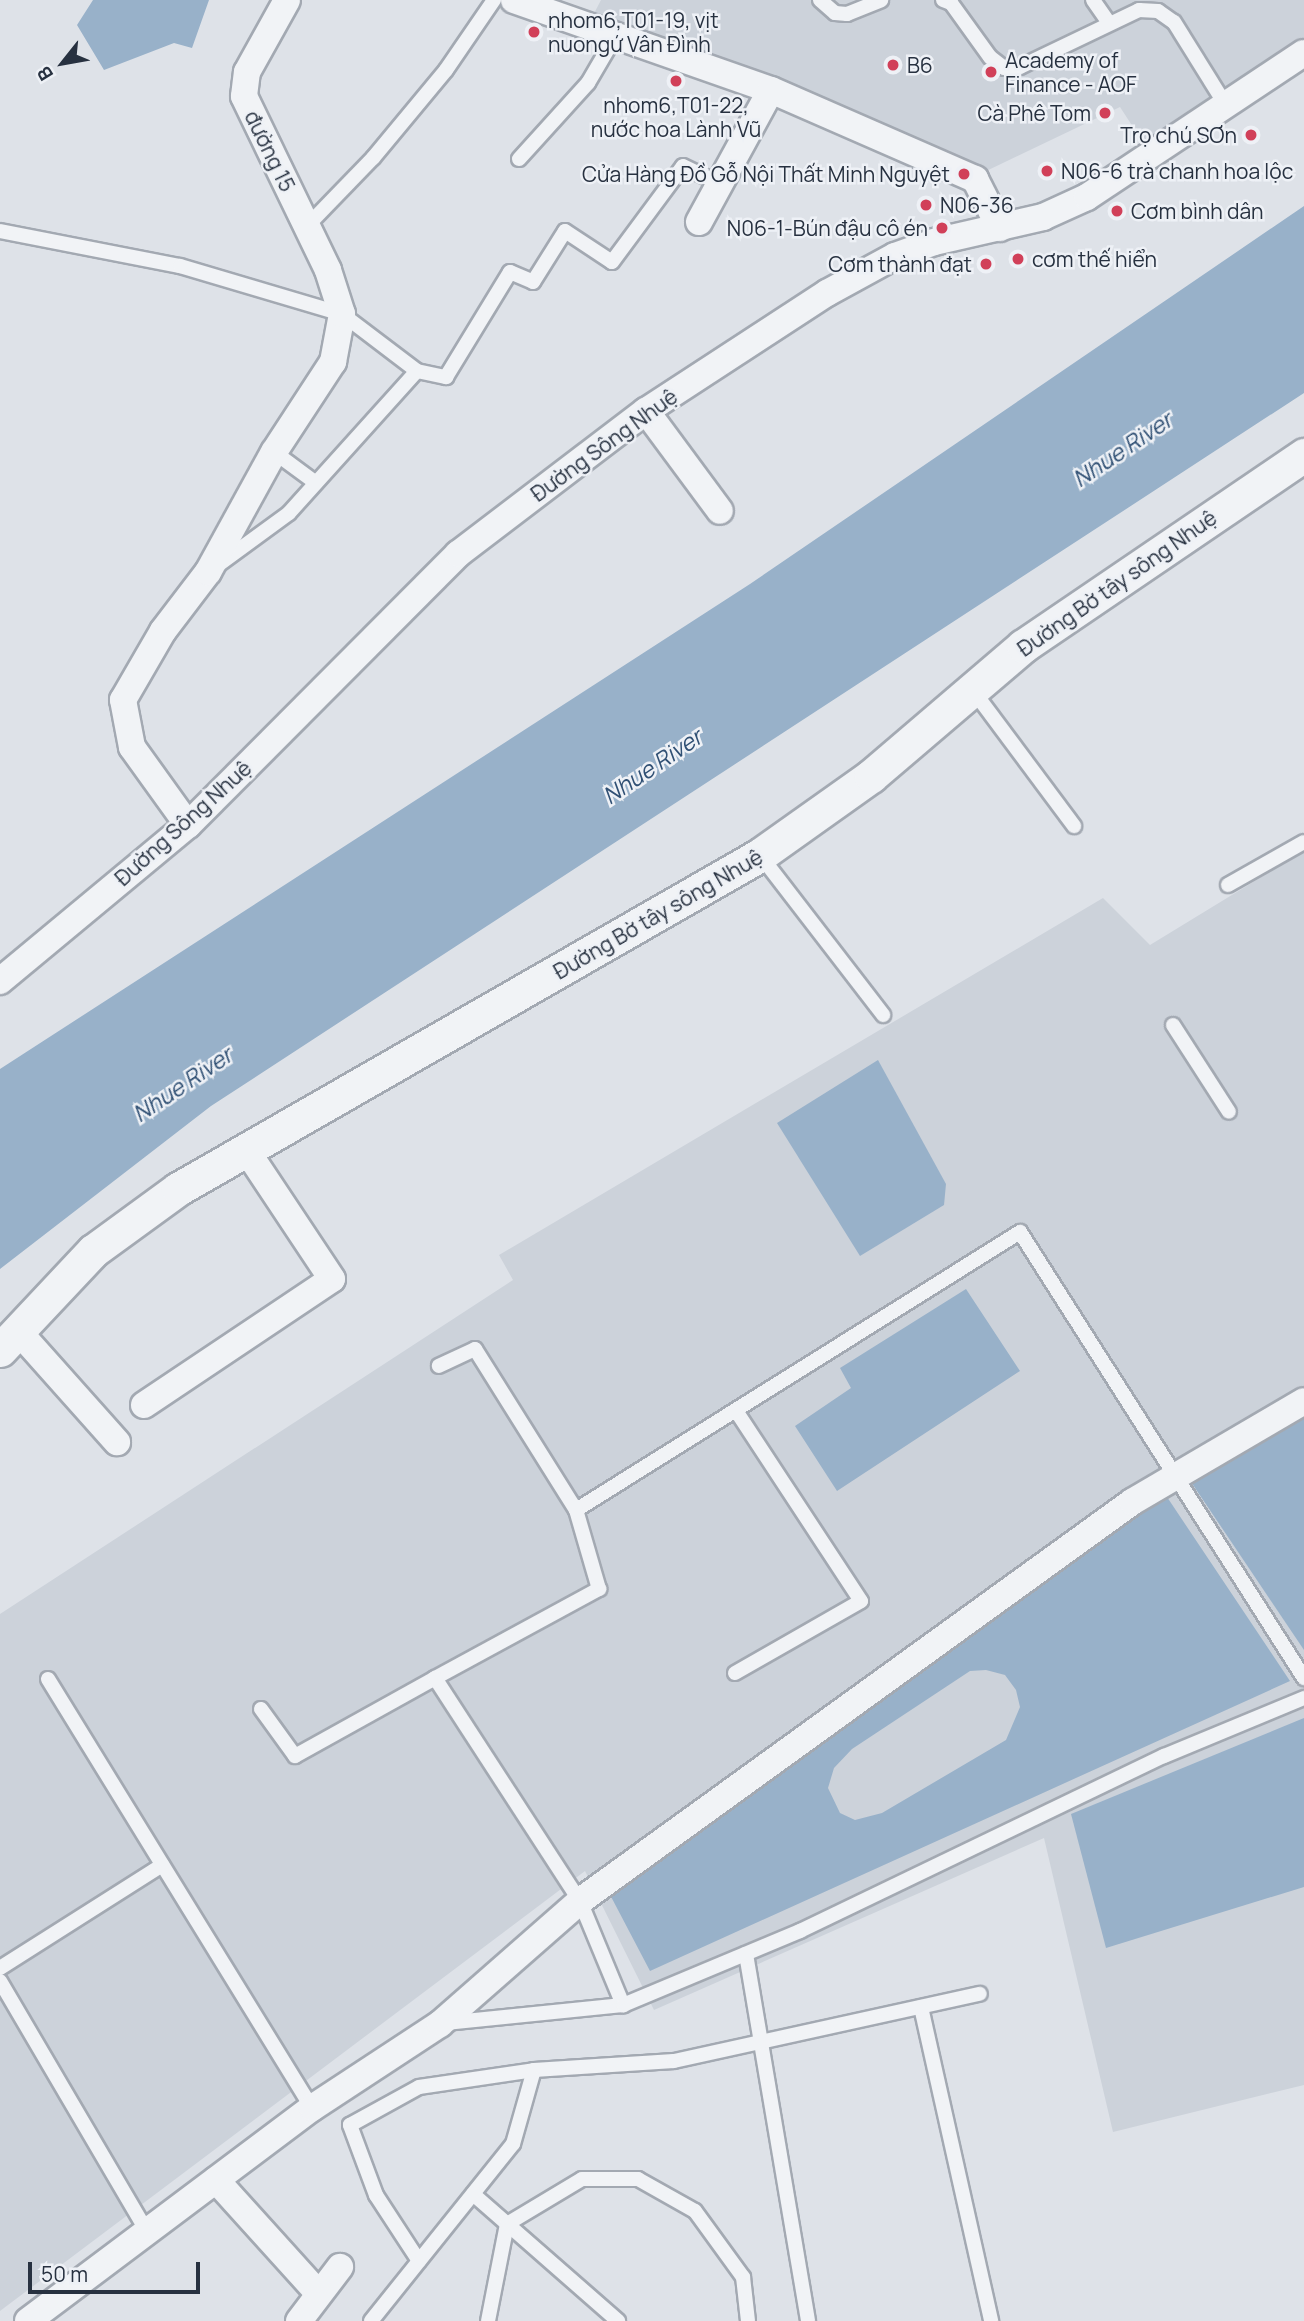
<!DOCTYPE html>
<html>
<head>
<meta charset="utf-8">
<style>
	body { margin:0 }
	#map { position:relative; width:1304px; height:2321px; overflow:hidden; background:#dee2e8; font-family:Manrope,sans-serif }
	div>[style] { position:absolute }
	.built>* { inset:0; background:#ccd2da }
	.water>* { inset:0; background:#98b1c9 }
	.roads { filter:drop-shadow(2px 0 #a3a9b2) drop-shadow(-2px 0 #a3a9b2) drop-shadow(0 2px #a3a9b2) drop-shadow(0 -2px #a3a9b2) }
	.service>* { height:14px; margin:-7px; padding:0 7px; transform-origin:7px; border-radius:7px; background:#f1f3f6 }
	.minor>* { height:26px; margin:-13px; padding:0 13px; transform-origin:13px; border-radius:13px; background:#f1f3f6 }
	.tertiary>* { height:33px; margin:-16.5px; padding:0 16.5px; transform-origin:16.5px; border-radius:16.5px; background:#f1f3f6 }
	.dots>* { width:19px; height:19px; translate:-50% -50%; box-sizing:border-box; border:4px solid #eef1f6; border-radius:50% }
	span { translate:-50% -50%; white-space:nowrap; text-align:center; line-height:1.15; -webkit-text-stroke:5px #eef1f6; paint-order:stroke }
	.poi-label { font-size:21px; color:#273140 }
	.left { translate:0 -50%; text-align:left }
	.right { translate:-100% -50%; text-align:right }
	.street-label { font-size:21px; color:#273140 }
	.water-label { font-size:23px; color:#305074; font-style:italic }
	.north { position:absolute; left:28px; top:28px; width:70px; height:70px; -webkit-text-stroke:5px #eef1f6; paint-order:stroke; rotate:239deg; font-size:19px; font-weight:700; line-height:28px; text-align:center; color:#273140 }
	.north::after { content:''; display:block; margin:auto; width:24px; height:32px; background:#273140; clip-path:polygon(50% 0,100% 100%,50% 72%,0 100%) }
	.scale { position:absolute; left:28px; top:2262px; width:172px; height:32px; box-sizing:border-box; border:4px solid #273140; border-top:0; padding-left:9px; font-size:21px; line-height:24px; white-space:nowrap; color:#273140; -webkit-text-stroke:5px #eef1f6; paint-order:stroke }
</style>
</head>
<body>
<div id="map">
	<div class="built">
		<i style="clip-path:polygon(601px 0,1304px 0,1304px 41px,1146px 147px,1120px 107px,980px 174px,589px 23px)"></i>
		<i style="clip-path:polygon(1304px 851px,1304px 2085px,1113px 2132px,1044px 1838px,654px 2010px,585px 1871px,0 2311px,0 1614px,513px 1280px,499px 1255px,1103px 898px,1150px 945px)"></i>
	</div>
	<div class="water">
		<i style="clip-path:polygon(93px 0,209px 0,192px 48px,174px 43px,104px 70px,77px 25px)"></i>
		<i style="clip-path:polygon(1304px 206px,1304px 393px,211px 1106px,0 1269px,0 1069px,750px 584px)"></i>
		<i style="clip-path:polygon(878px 1060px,946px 1184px,944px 1205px,860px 1256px,777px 1123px)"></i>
		<i style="clip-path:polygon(966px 1289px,1020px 1371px,837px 1491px,795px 1426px,851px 1388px,840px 1368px)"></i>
		<i style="clip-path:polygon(1304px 1416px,1304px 1650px,1191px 1482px)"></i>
		<i style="clip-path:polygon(evenodd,1165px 1494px,1290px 1681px,650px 1971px,607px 1889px,1165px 1494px,986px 1670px,1005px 1675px,1016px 1690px,1020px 1707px,1006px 1740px,882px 1813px,855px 1820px,840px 1813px,828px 1788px,834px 1768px,852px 1749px,970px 1671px,986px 1670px)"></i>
		<i style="clip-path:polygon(1304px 1718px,1304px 1887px,1106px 1948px,1071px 1814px)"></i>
	</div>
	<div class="roads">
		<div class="service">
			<i style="left:820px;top:0;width:20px;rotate:41deg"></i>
			<i style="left:835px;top:13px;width:12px;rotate:5deg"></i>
			<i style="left:847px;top:14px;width:37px;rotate:-22deg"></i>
			<i style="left:943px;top:0;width:9px;rotate:21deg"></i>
			<i style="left:951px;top:3px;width:67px;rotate:54.2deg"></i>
			<i style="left:990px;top:57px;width:18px;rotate:38deg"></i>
			<i style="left:1004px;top:68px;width:16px;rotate:-4deg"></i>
			<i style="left:1020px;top:67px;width:132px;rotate:-25.6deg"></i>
			<i style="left:1139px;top:10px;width:19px;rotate:3deg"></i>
			<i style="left:1158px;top:11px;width:19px;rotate:35deg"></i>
			<i style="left:1174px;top:22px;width:97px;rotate:58.1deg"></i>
			<i style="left:1093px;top:0;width:28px;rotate:55deg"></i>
			<i style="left:519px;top:159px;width:103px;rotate:-47.8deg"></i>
			<i style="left:588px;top:83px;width:56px;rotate:-59.7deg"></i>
			<i style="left:307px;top:226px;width:95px;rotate:-45.9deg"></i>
			<i style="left:373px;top:158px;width:114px;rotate:-50.3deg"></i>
			<i style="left:446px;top:70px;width:85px;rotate:-55.6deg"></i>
			<i style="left:0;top:231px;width:183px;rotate:11deg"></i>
			<i style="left:180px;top:266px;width:169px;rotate:16.5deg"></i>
			<i style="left:342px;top:314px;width:94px;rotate:37.2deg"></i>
			<i style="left:417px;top:371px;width:30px;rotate:12deg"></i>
			<i style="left:446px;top:377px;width:123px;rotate:-58.6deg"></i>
			<i style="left:510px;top:272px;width:25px;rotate:23deg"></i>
			<i style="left:533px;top:282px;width:60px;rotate:-57.9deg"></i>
			<i style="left:565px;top:231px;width:56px;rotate:33.4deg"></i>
			<i style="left:612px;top:262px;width:119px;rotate:-53.5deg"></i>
			<i style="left:683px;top:166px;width:41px;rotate:25.9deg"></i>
			<i style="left:274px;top:452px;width:52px;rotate:36.4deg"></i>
			<i style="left:218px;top:565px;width:88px;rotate:-36.2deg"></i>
			<i style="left:289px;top:513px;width:191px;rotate:-48deg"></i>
			<i style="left:972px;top:689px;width:171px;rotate:53.3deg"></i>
			<i style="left:760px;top:855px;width:202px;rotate:52.4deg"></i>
			<i style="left:1228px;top:885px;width:87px;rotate:-29.5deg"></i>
			<i style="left:1173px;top:1025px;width:103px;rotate:57.2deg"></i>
			<i style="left:576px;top:1510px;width:524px;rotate:-32.05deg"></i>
			<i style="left:1020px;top:1232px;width:529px;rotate:57.51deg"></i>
			<i style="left:735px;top:1673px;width:145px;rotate:-29.7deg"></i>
			<i style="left:861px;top:1601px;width:227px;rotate:-123.3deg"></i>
			<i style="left:435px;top:1678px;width:187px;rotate:-28.5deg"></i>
			<i style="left:599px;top:1589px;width:82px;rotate:-106.2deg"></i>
			<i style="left:576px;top:1510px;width:190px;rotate:-122.1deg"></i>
			<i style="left:475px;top:1349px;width:40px;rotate:155deg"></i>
			<i style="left:48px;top:1679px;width:504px;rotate:58.39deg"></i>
			<i style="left:261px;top:1709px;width:58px;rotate:54.1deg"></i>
			<i style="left:295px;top:1756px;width:160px;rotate:-29.1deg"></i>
			<i style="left:435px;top:1678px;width:266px;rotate:57deg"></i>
			<i style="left:580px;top:1901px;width:113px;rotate:67.5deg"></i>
			<i style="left:746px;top:1954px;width:372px;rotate:80.4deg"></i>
			<i style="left:0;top:1968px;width:192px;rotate:-32.4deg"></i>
			<i style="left:0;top:1981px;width:291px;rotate:59.6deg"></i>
			<i style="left:921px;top:2007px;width:322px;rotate:77.4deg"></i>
			<i style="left:445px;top:2023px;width:179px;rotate:-5.8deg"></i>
			<i style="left:623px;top:2005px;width:192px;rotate:-22.7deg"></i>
			<i style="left:800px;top:1931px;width:404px;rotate:-25.7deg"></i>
			<i style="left:1164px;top:1756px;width:152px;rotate:-22.5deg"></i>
			<i style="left:473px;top:2194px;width:193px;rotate:41.2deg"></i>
			<i style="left:419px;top:2261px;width:79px;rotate:-123.1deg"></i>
			<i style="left:376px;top:2195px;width:75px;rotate:-110.4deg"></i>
			<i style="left:350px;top:2125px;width:79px;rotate:-28.8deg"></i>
			<i style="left:419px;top:2087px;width:116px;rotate:-8.4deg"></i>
			<i style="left:534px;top:2070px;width:140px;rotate:-3.7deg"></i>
			<i style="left:674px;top:2061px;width:313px;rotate:-12.4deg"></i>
			<i style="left:371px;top:2321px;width:227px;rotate:-51.3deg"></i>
			<i style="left:513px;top:2144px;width:77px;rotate:-74.2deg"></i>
			<i style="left:488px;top:2321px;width:99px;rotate:-78.9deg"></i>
			<i style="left:507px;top:2224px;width:87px;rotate:-31deg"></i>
			<i style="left:582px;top:2179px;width:56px"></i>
			<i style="left:638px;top:2179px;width:65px;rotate:29.3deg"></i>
			<i style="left:695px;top:2211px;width:82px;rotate:54deg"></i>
			<i style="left:743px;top:2277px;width:44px;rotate:83.5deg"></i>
		</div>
		<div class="minor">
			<i style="left:514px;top:0;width:272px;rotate:19.3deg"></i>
			<i style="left:771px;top:90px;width:223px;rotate:23.6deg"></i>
			<i style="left:975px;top:179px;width:55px;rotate:63deg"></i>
			<i style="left:699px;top:222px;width:150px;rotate:-61.4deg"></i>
			<i style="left:646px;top:411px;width:124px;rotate:53.5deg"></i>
			<i style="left:188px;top:825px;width:96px;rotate:-125.7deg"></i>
			<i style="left:132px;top:747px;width:48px;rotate:-100.8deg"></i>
			<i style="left:123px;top:700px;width:80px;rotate:-59.9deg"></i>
			<i style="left:163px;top:631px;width:74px;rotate:-52.7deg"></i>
			<i style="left:208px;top:572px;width:137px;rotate:-61.2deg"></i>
			<i style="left:274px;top:452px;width:108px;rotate:-56.8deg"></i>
			<i style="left:333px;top:362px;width:49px;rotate:-79.4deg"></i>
			<i style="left:342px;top:314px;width:46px;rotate:-107.7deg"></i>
			<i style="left:328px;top:270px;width:193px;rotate:-115.8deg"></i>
			<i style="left:244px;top:96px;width:24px;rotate:-83deg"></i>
			<i style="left:247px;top:72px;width:82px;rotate:-60.9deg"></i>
			<i style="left:0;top:981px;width:244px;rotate:-39.7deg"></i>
			<i style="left:188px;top:825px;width:383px;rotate:-45.1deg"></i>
			<i style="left:458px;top:554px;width:236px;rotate:-37.3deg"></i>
			<i style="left:646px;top:411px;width:216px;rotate:-33.1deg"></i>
			<i style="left:827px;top:293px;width:77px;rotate:-28.6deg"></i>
			<i style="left:895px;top:256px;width:41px;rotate:-19.7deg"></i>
			<i style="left:934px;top:242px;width:112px;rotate:-12.9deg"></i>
			<i style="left:1043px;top:217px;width:48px;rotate:-24.4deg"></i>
			<i style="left:1087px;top:197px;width:260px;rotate:-33.6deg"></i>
			<i style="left:18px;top:1331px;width:149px;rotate:48.3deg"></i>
			<i style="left:144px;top:1405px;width:226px;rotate:-33.8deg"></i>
			<i style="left:332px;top:1279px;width:154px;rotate:-123.6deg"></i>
			<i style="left:216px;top:2180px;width:152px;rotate:47.9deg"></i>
			<i style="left:28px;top:2321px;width:355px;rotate:-36.9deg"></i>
			<i style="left:312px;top:2108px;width:153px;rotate:-33.3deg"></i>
			<i style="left:440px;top:2024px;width:186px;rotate:-41.3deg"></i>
			<i style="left:580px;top:1901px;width:681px;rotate:-35.86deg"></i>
			<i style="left:1132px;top:1502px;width:199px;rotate:-30.4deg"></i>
			<i style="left:299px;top:2321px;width:68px;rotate:-52.8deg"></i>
		</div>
		<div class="tertiary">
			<i style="left:0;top:1350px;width:136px;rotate:-46.8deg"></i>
			<i style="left:93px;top:1251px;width:105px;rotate:-36.1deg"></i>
			<i style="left:178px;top:1189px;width:671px;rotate:-29.85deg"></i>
			<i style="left:760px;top:855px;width:136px;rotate:-35.4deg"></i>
			<i style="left:871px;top:776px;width:200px;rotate:-40.5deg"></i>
			<i style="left:1023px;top:646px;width:340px;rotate:-34.2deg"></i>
		</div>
	</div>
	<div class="dots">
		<i style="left:534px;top:32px;background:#d14059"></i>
		<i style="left:893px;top:65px;background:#d14059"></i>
		<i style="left:991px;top:72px;background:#d14059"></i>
		<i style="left:676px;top:81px;background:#d14059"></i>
		<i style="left:1105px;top:113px;background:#d14059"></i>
		<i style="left:1251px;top:135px;background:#d14059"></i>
		<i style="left:1047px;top:171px;background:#d14059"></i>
		<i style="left:964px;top:174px;background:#d14059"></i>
		<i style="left:926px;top:205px;background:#d14059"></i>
		<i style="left:1117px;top:211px;background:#d14059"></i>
		<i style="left:942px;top:228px;background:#d14059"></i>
		<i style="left:1018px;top:259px;background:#d14059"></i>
		<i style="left:986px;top:264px;background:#d14059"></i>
	</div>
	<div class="poi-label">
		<span class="left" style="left:548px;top:32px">nhom6,T01-19, vịt<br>nuongứ Vân Đình</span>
		<span class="left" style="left:1005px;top:72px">Academy of<br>Finance - AOF</span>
		<span class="left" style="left:907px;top:65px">B6</span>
		<span style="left:676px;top:117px">nhom6,T01-22,<br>nước hoa Lành Vũ</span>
		<span class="right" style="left:1091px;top:113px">Cà Phê Tom</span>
		<span class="right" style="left:1237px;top:135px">Trọ chú SƠn</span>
		<span class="left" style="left:1061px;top:171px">N06-6 trà chanh hoa lộc</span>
		<span class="right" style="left:950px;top:174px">Cửa Hàng Đồ Gỗ Nội Thất Minh Nguyệt</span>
		<span class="left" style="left:940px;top:205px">N06-36</span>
		<span class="left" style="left:1131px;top:211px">Cơm bình dân</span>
		<span class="right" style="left:928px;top:228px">N06-1-Bún đậu cô én</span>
		<span class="left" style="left:1032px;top:259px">cơm thế hiển</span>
		<span class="right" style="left:972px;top:264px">Cơm thành đạt</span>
	</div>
	<div class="street-label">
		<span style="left:270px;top:151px;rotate:64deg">đường 15</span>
		<span style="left:604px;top:445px;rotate:-36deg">Đường Sông Nhuệ</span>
		<span style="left:1117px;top:583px;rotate:-35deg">Đường Bờ tây sông Nhuệ</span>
		<span style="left:183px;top:823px;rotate:-42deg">Đường Sông Nhuệ</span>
		<span style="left:658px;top:914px;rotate:-30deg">Đường Bờ tây sông Nhuệ</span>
	</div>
	<div class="water-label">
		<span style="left:1122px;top:449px;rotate:-34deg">Nhue River</span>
		<span style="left:652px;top:766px;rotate:-34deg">Nhue River</span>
		<span style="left:182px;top:1084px;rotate:-34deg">Nhue River</span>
	</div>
	<div class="north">B</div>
	<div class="scale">50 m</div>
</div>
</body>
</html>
